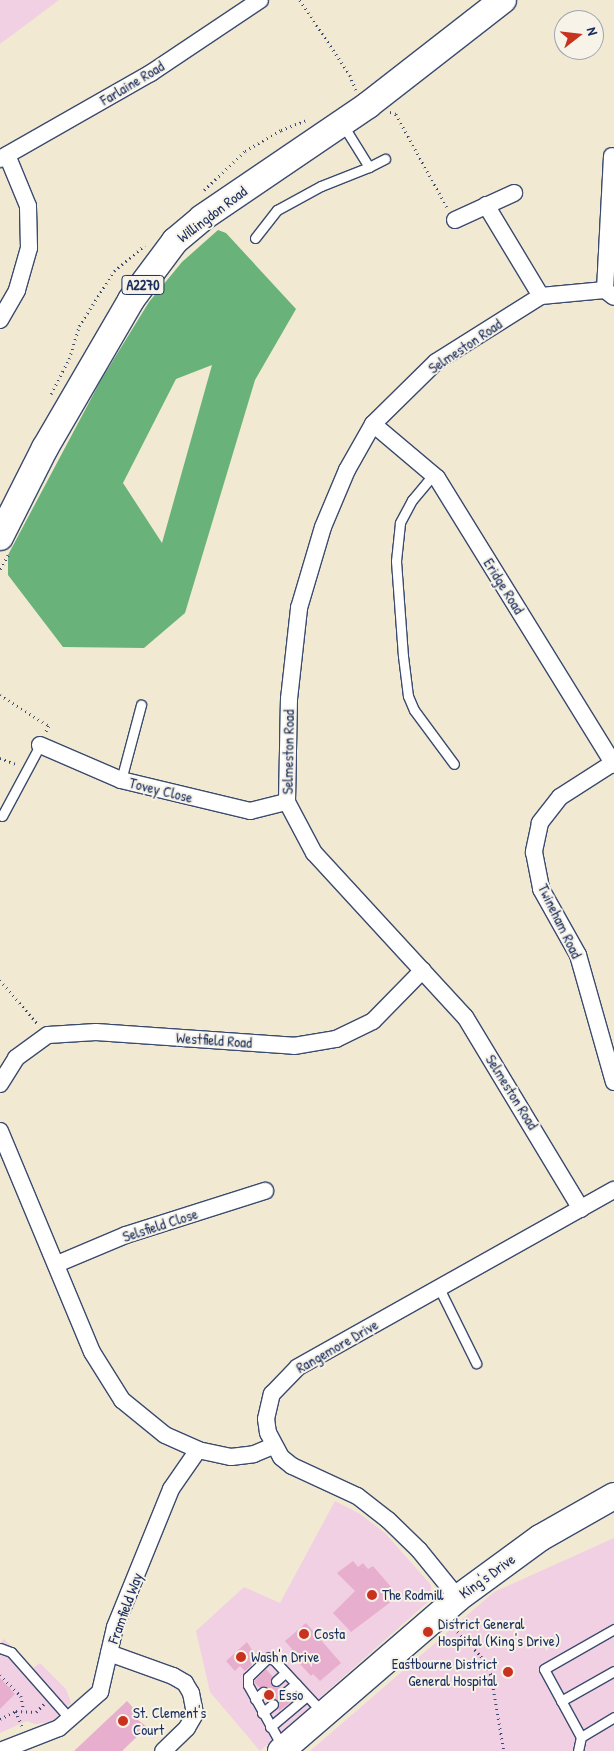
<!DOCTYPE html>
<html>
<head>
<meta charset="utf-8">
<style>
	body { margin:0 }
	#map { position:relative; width:614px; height:1751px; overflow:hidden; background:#f1e9d1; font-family:"Patrick Hand",sans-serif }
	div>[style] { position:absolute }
	.built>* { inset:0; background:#f1d0e3 }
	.forest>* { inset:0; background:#69b37a }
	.building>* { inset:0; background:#e7afcd }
	.path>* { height:2.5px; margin-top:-1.25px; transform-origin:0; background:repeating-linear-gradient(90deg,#3b4b6f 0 1px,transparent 0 5px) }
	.roads { filter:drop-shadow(1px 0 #3b4b6f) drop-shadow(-1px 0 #3b4b6f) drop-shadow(0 1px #3b4b6f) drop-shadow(0 -1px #3b4b6f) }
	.service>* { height:9px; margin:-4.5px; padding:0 4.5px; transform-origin:4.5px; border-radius:4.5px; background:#fff }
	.minor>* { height:16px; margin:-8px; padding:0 8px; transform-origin:8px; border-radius:8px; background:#fff }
	.primary>* { height:26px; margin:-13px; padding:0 13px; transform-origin:13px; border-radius:13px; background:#fff }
	.dots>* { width:14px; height:14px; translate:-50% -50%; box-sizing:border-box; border:2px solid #f7f3e8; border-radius:50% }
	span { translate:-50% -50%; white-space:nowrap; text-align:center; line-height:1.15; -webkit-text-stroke:4px #f7f3e8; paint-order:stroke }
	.shield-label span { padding:1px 4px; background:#f7f3e8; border:1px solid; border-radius:4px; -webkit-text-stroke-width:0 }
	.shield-label { font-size:14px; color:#1b2f5e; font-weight:700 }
	.street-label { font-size:15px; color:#1b2f5e }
	.poi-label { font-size:15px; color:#1b2f5e }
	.left { translate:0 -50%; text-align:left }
	.right { translate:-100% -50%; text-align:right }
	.north { position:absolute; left:554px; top:10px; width:50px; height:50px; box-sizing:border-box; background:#f7f3e8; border:1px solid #9fa5b1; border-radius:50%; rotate:74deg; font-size:14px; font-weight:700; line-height:20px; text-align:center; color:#1b2f5e }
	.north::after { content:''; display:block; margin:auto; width:18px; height:22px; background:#c8321e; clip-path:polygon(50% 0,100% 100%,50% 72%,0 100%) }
</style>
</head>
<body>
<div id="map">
	<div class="built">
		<i style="clip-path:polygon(0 0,59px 0,0 44px)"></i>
		<i style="clip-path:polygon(335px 1501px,360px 1514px,385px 1533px,431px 1585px,431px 1599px,260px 1751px,210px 1692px,196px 1631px,244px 1587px,280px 1603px)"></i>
		<i style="clip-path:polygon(614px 1538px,614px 1751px,310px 1751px,494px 1592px)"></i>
		<i style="clip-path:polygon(4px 1639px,33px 1668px,40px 1663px,66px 1689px,71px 1703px,51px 1722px,35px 1724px,27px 1721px,0 1733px,0 1643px)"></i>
	</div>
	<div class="forest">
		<i style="clip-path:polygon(evenodd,218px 230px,226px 233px,296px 309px,255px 380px,185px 613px,144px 648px,63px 647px,8px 575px,8px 555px,101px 380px,149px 302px,182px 262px,218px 230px,212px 365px,162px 543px,123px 483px,176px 379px,212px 365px)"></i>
	</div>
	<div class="building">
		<i style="clip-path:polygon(353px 1561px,358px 1567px,363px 1563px,368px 1569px,373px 1566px,392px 1588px,392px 1601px,351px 1632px,333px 1613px,355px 1591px,337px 1573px)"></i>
		<i style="clip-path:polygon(306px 1623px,341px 1663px,320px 1681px,313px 1674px,311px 1676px,289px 1652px,292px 1649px,285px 1641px)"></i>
		<i style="clip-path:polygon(247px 1642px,258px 1659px,245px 1671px,240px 1666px,235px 1671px,226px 1661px)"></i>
		<i style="clip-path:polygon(266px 1669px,272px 1676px,271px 1685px,280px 1685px,281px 1696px,293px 1700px,279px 1711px,277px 1700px,267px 1697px,268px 1688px,259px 1687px,254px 1682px)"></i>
		<i style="clip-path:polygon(0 1678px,15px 1694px,0 1709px)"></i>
		<i style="clip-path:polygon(127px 1701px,137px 1712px,133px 1716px,147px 1727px,122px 1751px,74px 1751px)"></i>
	</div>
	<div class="path">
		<i style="left:300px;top:0;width:90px;rotate:56.3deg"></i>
		<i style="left:350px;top:75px;width:16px;rotate:68deg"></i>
		<i style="left:390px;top:112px;width:6px;rotate:18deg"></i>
		<i style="left:396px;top:114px;width:106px;rotate:61.3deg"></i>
		<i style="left:204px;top:190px;width:57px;rotate:-43.6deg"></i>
		<i style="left:245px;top:151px;width:42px;rotate:-30.3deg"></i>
		<i style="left:281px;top:130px;width:28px;rotate:-21deg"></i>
		<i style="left:51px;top:394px;width:39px;rotate:-63deg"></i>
		<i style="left:69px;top:359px;width:34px;rotate:-73deg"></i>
		<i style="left:79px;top:326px;width:65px;rotate:-57.5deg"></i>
		<i style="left:114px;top:271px;width:40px;rotate:-40deg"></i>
		<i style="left:0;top:569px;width:16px;rotate:-60deg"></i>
		<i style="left:0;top:695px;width:58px;rotate:32.3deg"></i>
		<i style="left:49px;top:726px;width:7px;rotate:117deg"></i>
		<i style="left:0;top:758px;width:17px;rotate:21deg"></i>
		<i style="left:0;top:980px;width:57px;rotate:49.3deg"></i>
		<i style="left:454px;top:1628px;width:39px;rotate:46deg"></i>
		<i style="left:481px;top:1656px;width:21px;rotate:61deg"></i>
		<i style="left:491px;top:1674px;width:78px;rotate:80.4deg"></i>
		<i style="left:0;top:1675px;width:30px;rotate:45deg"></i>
		<i style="left:21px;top:1696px;width:15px;rotate:79deg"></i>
		<i style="left:16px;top:1711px;width:16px;rotate:68deg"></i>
		<i style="left:0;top:1719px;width:18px;rotate:-27deg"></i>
		<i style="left:16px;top:1711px;width:20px;rotate:3deg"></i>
		<i style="left:36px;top:1712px;width:11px;rotate:-45deg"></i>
	</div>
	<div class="roads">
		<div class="service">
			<i style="left:369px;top:167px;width:18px;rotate:-27deg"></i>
			<i style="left:255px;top:238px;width:36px;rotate:-52deg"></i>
			<i style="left:277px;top:210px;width:50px;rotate:-28.6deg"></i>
			<i style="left:321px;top:186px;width:52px;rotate:-21.6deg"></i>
			<i style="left:369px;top:167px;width:49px;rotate:-121.8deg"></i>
			<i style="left:433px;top:475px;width:33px;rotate:130deg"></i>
			<i style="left:412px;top:500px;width:26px;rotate:118deg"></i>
			<i style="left:400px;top:523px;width:38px;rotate:96deg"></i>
			<i style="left:396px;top:561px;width:95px;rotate:85.8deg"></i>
			<i style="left:403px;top:656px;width:40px;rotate:82.9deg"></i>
			<i style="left:408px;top:696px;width:15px;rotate:67deg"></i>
			<i style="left:414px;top:710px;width:67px;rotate:53.5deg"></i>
			<i style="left:121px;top:780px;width:78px;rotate:-75.1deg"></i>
			<i style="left:2px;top:816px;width:81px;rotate:-61.8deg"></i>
			<i style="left:439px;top:1288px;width:84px;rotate:63.7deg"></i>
			<i style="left:0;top:1648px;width:12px;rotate:20deg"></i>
			<i style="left:11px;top:1652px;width:91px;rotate:48.6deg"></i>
			<i style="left:276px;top:1681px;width:12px;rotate:-42deg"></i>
			<i style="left:286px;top:1692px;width:13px;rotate:-39deg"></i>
			<i style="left:255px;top:1699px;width:11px;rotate:-41deg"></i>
			<i style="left:561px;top:1701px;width:61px;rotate:-29.5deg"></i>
			<i style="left:262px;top:1713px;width:14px;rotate:-39deg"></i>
			<i style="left:270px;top:1727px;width:48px;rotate:-40deg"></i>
			<i style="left:581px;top:1737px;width:39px;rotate:-31deg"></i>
			<i style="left:282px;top:1746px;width:70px;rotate:-119.1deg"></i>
			<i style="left:248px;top:1685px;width:8px;rotate:-90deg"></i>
			<i style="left:248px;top:1677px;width:28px;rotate:-44deg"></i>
			<i style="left:268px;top:1658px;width:6px;rotate:18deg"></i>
			<i style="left:274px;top:1660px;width:72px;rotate:47.2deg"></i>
			<i style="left:578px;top:1751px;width:14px;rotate:-78deg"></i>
			<i style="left:581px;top:1737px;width:77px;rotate:-118.6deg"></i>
			<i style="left:544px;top:1669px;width:81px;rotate:-29.7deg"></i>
		</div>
		<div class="minor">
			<i style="left:0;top:159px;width:174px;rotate:-29.7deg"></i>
			<i style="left:151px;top:73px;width:131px;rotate:-33.8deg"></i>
			<i style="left:486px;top:205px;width:106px;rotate:58.9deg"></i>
			<i style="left:455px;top:220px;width:65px;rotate:-24.6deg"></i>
			<i style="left:605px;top:290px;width:134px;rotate:-87deg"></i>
			<i style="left:0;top:320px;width:34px;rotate:-60deg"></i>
			<i style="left:17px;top:290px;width:44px;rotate:-74.1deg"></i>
			<i style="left:29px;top:248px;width:42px;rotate:-91.4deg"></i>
			<i style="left:28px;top:206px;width:55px;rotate:-112.4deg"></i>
			<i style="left:373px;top:424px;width:84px;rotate:40.2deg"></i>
			<i style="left:437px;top:478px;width:337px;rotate:58.3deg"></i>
			<i style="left:40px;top:745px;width:88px;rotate:23.4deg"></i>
			<i style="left:121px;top:780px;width:133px;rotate:13.5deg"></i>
			<i style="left:250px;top:811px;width:38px;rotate:-14deg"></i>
			<i style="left:613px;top:763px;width:63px;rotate:147.3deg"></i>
			<i style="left:560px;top:797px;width:33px;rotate:128deg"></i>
			<i style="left:540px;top:823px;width:30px;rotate:102deg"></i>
			<i style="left:534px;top:852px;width:38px;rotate:79deg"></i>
			<i style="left:541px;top:889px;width:76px;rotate:60.7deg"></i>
			<i style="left:578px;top:955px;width:132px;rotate:74.2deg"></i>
			<i style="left:0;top:1084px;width:31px;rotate:-58deg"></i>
			<i style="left:16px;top:1058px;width:39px;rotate:-36deg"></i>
			<i style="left:48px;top:1035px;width:48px;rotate:-3.6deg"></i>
			<i style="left:96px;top:1032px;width:198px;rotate:4deg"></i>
			<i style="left:294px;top:1046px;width:43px;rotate:-9.5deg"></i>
			<i style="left:336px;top:1039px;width:41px;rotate:-25.9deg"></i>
			<i style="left:373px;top:1021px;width:71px;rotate:-45.6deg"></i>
			<i style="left:0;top:1131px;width:239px;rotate:67.4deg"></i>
			<i style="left:92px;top:1352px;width:57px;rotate:58deg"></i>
			<i style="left:122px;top:1400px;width:55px;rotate:39.1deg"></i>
			<i style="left:165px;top:1435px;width:36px;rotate:24deg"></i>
			<i style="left:198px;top:1450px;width:34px;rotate:12deg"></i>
			<i style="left:231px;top:1457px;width:23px;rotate:-7deg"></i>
			<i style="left:254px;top:1454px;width:21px;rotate:-23deg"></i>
			<i style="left:581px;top:1209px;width:224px;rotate:-121.1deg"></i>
			<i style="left:465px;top:1017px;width:223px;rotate:-132.6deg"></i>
			<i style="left:314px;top:853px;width:58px;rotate:-117.9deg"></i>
			<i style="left:287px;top:802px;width:103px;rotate:-88.9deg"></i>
			<i style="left:289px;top:699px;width:92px;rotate:-83.7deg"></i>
			<i style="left:299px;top:608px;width:84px;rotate:-73.5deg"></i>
			<i style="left:323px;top:527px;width:62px;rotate:-67.2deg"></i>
			<i style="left:347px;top:470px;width:53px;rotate:-60.5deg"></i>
			<i style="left:373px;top:424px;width:88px;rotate:-44.5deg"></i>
			<i style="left:436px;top:362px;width:124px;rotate:-32.2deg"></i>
			<i style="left:541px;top:296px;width:64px;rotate:-5.4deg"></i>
			<i style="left:605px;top:290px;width:11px;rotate:38deg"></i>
			<i style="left:57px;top:1264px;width:75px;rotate:-22.8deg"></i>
			<i style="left:126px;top:1235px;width:146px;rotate:-17.6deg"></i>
			<i style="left:458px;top:1598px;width:62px;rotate:-129.1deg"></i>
			<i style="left:419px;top:1550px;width:43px;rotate:-135.9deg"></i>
			<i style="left:388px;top:1520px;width:39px;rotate:-142deg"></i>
			<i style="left:357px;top:1496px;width:72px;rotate:-155.2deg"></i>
			<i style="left:292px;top:1466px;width:14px;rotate:-141deg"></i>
			<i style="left:281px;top:1457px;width:27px;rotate:-118deg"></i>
			<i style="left:268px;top:1433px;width:14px;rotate:-98deg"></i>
			<i style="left:266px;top:1419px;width:26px;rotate:-77deg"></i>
			<i style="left:272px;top:1394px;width:37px;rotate:-46deg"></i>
			<i style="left:298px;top:1367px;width:362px;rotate:-29.3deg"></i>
			<i style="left:109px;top:1653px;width:68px;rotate:19.8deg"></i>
			<i style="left:173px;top:1676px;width:14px;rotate:30deg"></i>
			<i style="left:185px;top:1683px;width:12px;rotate:59deg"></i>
			<i style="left:191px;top:1693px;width:21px;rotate:79deg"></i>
			<i style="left:195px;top:1714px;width:16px;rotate:120deg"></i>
			<i style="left:187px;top:1728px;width:33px;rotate:136deg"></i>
			<i style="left:0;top:1751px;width:63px;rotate:-21.3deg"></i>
			<i style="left:59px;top:1728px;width:55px;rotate:-41.3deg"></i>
			<i style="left:100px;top:1692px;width:67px;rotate:-77deg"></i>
			<i style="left:115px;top:1627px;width:149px;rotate:-67.9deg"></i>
			<i style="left:171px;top:1489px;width:47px;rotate:-55.3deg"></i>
		</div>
		<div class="primary">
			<i style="left:0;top:537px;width:100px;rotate:-63.2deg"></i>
			<i style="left:45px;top:448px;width:171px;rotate:-59.8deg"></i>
			<i style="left:131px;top:300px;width:74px;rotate:-53.3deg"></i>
			<i style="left:175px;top:241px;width:35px;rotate:-40deg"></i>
			<i style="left:202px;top:218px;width:201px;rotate:-34.2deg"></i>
			<i style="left:368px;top:105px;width:171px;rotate:-37.9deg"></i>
			<i style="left:281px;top:1751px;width:234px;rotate:-40.8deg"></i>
			<i style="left:458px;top:1598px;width:102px;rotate:-36.2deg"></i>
			<i style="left:540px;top:1538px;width:85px;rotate:-29.6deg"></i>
		</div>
	</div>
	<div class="dots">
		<i style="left:372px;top:1595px;background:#c8321e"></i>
		<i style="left:428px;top:1632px;background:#c8321e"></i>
		<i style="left:304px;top:1634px;background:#c8321e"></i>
		<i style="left:241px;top:1657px;background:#c8321e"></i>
		<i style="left:508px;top:1672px;background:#c8321e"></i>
		<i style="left:269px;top:1695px;background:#c8321e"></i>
		<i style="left:123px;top:1721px;background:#c8321e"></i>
	</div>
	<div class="shield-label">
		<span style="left:143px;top:285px">A2270</span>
	</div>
	<div class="street-label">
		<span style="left:132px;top:83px;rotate:-31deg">Farlaine Road</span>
		<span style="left:212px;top:214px;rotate:-37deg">Willingdon Road</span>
		<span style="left:465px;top:346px;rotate:-34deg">Selmeston Road</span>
		<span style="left:504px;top:586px;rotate:58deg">Eridge Road</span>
		<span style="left:288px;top:752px;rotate:-89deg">Selmeston Road</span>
		<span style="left:161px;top:790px;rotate:14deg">Tovey Close</span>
		<span style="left:560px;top:921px;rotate:64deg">Twineham Road</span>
		<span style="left:214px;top:1040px;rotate:4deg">Westfield Road</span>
		<span style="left:512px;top:1092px;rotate:58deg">Selmeston Road</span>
		<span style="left:160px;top:1225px;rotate:-18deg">Selsfield Close</span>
		<span style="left:337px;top:1346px;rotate:-30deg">Rangemore Drive</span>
		<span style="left:487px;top:1576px;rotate:-36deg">King's Drive</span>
		<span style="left:125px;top:1608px;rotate:-70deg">Framfield Way</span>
	</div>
	<div class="poi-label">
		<span class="left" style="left:382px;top:1595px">The Rodmill</span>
		<span class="left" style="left:438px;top:1632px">District General<br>Hospital (King's Drive)</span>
		<span class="left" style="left:314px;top:1634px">Costa</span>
		<span class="left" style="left:251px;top:1657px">Wash'n Drive</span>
		<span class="right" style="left:497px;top:1672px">Eastbourne District<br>General Hospital</span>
		<span class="left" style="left:279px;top:1695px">Esso</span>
		<span class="left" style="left:133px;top:1721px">St. Clement's<br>Court</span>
	</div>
	<div class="north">N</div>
</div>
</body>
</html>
